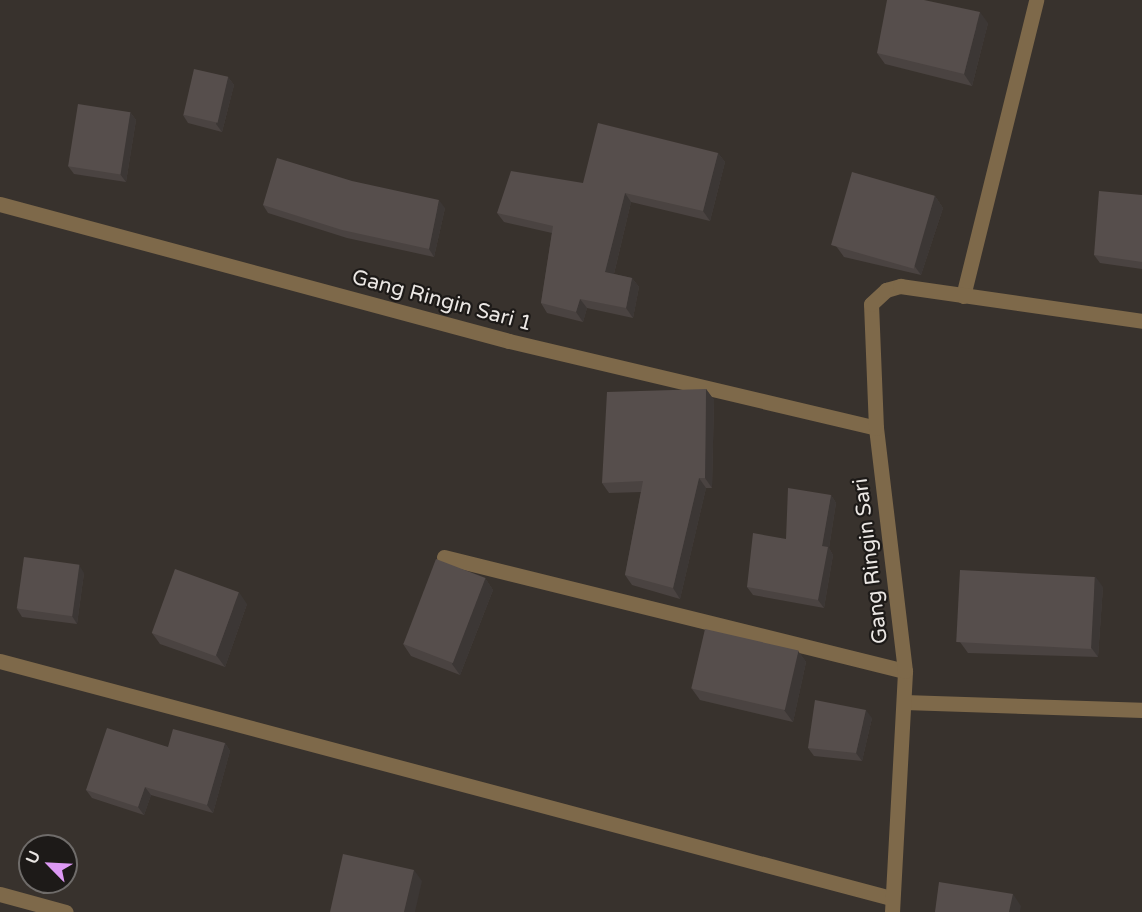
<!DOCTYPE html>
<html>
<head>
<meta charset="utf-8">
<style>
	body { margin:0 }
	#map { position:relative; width:1142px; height:912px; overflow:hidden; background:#38322d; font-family:"Varela Round",sans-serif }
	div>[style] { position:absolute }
	.street>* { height:15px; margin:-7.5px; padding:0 7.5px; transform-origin:7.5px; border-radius:7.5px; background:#7e694a }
	.wall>* { inset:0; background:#4a4341 }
	.shaded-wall>* { inset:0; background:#3c3735 }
	.building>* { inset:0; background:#564e4c; transform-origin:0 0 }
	span { translate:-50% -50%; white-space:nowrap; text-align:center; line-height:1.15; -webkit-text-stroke:4.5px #1d1a18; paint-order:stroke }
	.street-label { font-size:21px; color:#ebe7e4 }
	.north { position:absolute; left:18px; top:834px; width:60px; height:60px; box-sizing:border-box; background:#1d1a18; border:2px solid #6f6c6a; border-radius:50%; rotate:294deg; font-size:16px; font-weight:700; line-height:24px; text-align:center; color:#ebe7e4 }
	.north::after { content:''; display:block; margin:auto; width:21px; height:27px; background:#dd99f4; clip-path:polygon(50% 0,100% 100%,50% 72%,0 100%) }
</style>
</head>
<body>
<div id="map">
	<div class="street">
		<i style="left:0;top:204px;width:527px;rotate:15.06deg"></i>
		<i style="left:509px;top:341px;width:377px;rotate:13.3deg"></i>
		<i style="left:963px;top:296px;width:305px;rotate:-76.1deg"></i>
		<i style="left:444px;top:557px;width:475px;rotate:13.9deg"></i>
		<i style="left:0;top:661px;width:922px;rotate:14.9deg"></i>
		<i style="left:904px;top:702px;width:238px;rotate:1.9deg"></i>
		<i style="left:0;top:894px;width:68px;rotate:15.3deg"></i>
		<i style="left:892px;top:912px;width:241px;rotate:-86.9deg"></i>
		<i style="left:905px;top:671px;width:245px;rotate:-96.8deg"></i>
		<i style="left:876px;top:428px;width:124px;rotate:-92.3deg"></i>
		<i style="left:871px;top:304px;width:21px;rotate:-43deg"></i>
		<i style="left:886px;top:290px;width:15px;rotate:-16deg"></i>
		<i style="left:900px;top:286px;width:245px;rotate:8.2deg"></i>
	</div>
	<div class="wall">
		<i style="clip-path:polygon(988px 23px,972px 86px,885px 64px,877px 53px)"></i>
		<i style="clip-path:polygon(228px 77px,234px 85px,222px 132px,188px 123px,183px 115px)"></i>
		<i style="clip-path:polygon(130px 112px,136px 120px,126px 182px,74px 174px,68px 166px)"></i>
		<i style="clip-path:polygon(718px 153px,725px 162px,710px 221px,631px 202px,614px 274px,632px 278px,639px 287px,633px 318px,587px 308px,583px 322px,547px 313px,541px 303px,552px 233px,504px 222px,497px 213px,583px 183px)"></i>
		<i style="clip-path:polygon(1142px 195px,1142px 269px,1100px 263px,1094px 255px)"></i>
		<i style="clip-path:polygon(935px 196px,943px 208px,921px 275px,844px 257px,836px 246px)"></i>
		<i style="clip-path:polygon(263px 205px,445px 208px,434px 257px,347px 238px,268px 213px)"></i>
		<i style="clip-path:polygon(706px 389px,714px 400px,712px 488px,706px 488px,680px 599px,632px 585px,625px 575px,641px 492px,609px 493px,602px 483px)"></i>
		<i style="clip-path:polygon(831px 495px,836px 503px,829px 548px,833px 555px,824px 608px,753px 595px,747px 587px,786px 539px)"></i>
		<i style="clip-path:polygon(84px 573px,77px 624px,22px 617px,17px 609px)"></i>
		<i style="clip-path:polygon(485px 578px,493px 590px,460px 675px,411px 656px,403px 644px)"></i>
		<i style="clip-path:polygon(1103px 587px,1098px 657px,968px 653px,960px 642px)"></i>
		<i style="clip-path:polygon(247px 604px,225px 667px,160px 644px,152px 633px)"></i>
		<i style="clip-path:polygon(798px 651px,806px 662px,793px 722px,700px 700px,692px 689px)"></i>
		<i style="clip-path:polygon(872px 718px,862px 761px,814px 756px,808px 748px)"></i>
		<i style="clip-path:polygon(225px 743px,230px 751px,213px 813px,151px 795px,144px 815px,92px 798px,86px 790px,168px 747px)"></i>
	</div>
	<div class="shaded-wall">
		<i style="clip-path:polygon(980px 12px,988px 23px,972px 86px,964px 74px)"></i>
		<i style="clip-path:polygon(228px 77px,234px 85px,222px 132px,216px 124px)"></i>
		<i style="clip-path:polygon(130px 112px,136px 120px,126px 182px,120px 174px)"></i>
		<i style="clip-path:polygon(718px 153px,725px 162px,710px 221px,703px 211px)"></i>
		<i style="clip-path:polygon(625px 193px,631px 202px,612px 282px,605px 272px)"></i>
		<i style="clip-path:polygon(935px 196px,943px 208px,921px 275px,913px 264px)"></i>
		<i style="clip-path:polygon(439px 200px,445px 208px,434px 257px,429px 249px)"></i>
		<i style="clip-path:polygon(632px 278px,639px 287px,633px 318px,626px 308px)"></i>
		<i style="clip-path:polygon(580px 299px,587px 308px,583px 322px,576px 312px)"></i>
		<i style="clip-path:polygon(706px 389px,714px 400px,712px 488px,705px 478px)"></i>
		<i style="clip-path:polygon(699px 478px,706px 488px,680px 599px,673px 588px)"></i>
		<i style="clip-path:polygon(831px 495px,836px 503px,829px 548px,833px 555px,824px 608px,818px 600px,822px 546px)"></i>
		<i style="clip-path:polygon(79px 565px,84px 573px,77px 624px,72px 616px)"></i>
		<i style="clip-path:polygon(1095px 576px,1103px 587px,1098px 657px,1090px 646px)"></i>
		<i style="clip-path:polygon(485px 578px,493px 590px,460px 675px,452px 664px)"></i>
		<i style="clip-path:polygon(239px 592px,247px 604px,225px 667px,216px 655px)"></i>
		<i style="clip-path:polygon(798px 651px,806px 662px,793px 722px,784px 710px)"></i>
		<i style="clip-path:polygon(866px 710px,872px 718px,862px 761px,856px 753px)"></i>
		<i style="clip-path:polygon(225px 743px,230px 751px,213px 813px,207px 805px)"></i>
		<i style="clip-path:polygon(145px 787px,151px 795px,144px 815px,138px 807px)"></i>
		<i style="clip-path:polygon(414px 870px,422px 881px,415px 912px,404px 912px)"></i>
		<i style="clip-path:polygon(1013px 894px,1021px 906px,1020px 912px,1009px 912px)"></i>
	</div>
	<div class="building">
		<i style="clip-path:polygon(887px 0,924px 0,980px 12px,964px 74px,877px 53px)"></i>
		<i style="left:194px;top:69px;width:35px;height:47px;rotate:13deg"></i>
		<i style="left:78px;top:104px;width:53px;height:63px;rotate:9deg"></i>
		<i style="clip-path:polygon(598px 123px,718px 153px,703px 211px,625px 193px,605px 272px,632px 278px,626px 308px,580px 299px,576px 312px,541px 303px,553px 226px,497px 213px,511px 171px,583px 183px)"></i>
		<i style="clip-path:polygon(277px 158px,352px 181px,439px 200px,429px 249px,342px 230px,263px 205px)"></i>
		<i style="left:852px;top:172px;width:86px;height:76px;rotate:16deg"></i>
		<i style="clip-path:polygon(1099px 191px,1142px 195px,1142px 262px,1094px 255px)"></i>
		<i style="clip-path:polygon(706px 389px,705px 478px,699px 478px,673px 588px,625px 575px,643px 481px,602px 483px,607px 392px)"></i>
		<i style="clip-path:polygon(788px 488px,831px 495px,822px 546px,828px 547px,818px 600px,747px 587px,753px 533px,786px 539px)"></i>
		<i style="left:24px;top:557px;width:56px;height:52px;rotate:8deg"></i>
		<i style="left:436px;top:559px;width:53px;height:91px;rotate:21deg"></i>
		<i style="left:175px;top:569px;width:68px;height:68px;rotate:20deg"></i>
		<i style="left:960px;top:570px;width:135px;height:72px;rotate:3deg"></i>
		<i style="left:705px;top:629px;width:96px;height:61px;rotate:13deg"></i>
		<i style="clip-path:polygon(815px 700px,866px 710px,856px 753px,808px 748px)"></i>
		<i style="clip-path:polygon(107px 728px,168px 747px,173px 729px,225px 743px,207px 805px,145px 787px,138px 807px,86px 790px)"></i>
		<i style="clip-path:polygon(343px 854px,414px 870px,404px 912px,330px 912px)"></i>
		<i style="clip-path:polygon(939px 882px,1013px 894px,1009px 912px,935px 912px)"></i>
	</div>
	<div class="street-label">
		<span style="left:442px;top:301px;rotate:15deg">Gang Ringin Sari 1</span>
		<span style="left:871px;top:561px;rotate:-97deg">Gang Ringin Sari</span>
	</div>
	<div class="north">U</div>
</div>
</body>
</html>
